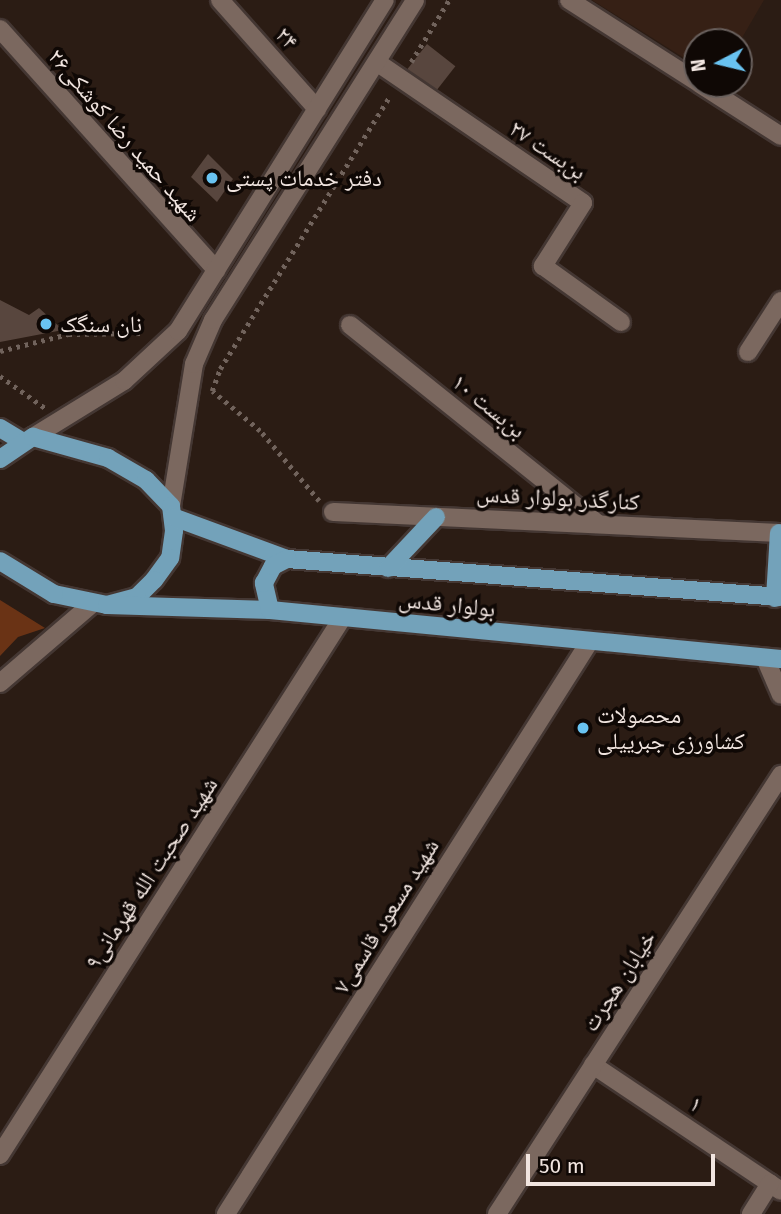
<!DOCTYPE html>
<html>
<head>
<meta charset="utf-8">
<style>
	body { margin:0 }
	#map { position:relative; width:781px; height:1214px; overflow:hidden; background:#2b1c14; font-family:"Fira Sans","Noto Naskh Arabic",sans-serif }
	div>[style] { position:absolute }
	.built>* { inset:0; background:#362015 }
	.green>* { inset:0; background:#6a3315 }
	.building>* { inset:0; background:#58463e; transform-origin:0 0 }
	.path>* { height:4.5px; margin-top:-2.25px; transform-origin:0; background:repeating-linear-gradient(90deg,#71635c 0 3.5px,transparent 0 8.5px) }
	.roads { filter:drop-shadow(2px 0 #443733) drop-shadow(-2px 0 #443733) drop-shadow(0 2px #443733) drop-shadow(0 -2px #443733) }
	.minor>* { height:18px; margin:-9px; padding:0 9px; transform-origin:9px; border-radius:9px; background:#7b685f }
	.secondary>* { height:18px; margin:-9px; padding:0 9px; transform-origin:9px; border-radius:9px; background:#7b685f }
	.primary>* { height:18px; margin:-9px; padding:0 9px; transform-origin:9px; border-radius:9px; background:#73a2ba }
	.dots>* { width:19px; height:19px; translate:-50% -50%; box-sizing:border-box; border:4px solid #0f0805; border-radius:50% }
	span { translate:-50% -50%; white-space:nowrap; text-align:center; line-height:1.15; -webkit-text-stroke:7px #0f0805; paint-order:stroke }
	.street-label { font-size:23px; color:#f1e5e0 }
	.poi-label { font-size:23px; color:#f1e5e0 }
	.left { translate:0 -50%; text-align:left }
	.north { position:absolute; left:683px; top:28px; width:70px; height:70px; box-sizing:border-box; background:#0f0805; border:2px solid #69605d; border-radius:50%; rotate:263deg; font-size:19px; font-weight:700; line-height:28px; text-align:center; color:#f1e5e0 }
	.north::after { content:''; display:block; margin:auto; width:24px; height:32px; background:#69c3f1; clip-path:polygon(50% 0,100% 100%,50% 72%,0 100%) }
	.scale { position:absolute; left:526px; top:1154px; width:189px; height:32px; box-sizing:border-box; border:4px solid #f1e5e0; border-top:0; padding-left:9px; font-size:21px; line-height:24px; white-space:nowrap; color:#f1e5e0; -webkit-text-stroke:5px #0f0805; paint-order:stroke }
</style>
</head>
<body>
<div id="map">
	<div class="built">
		<i style="clip-path:polygon(592px 0,764px 0,739px 43px,697px 42px,697px 66px)"></i>
	</div>
	<div class="green">
		<i style="clip-path:polygon(0 600px,45px 628px,18px 637px,0 656px)"></i>
	</div>
	<div class="building">
		<i style="left:427px;top:44px;width:36px;height:32px;rotate:38deg"></i>
		<i style="clip-path:polygon(208px 154px,233px 179px,217px 202px,191px 177px)"></i>
		<i style="clip-path:polygon(0 300px,29px 315px,39px 308px,63px 330px,0 342px)"></i>
	</div>
	<div class="path">
		<i style="left:411px;top:62px;width:73px;rotate:-58.5deg"></i>
		<i style="left:0;top:351px;width:70px;rotate:-14deg"></i>
		<i style="left:68px;top:334px;width:76px;rotate:-0.8deg"></i>
		<i style="left:0;top:376px;width:55px;rotate:35.4deg"></i>
		<i style="left:319px;top:501px;width:92px;rotate:-130.1deg"></i>
		<i style="left:260px;top:431px;width:62px;rotate:-140.2deg"></i>
		<i style="left:212px;top:391px;width:23px;rotate:-70deg"></i>
		<i style="left:220px;top:369px;width:322px;rotate:-58.1deg"></i>
	</div>
	<div class="roads">
		<div class="minor">
			<i style="left:220px;top:0;width:146px;rotate:48.3deg"></i>
			<i style="left:569px;top:0;width:152px;rotate:32.6deg"></i>
			<i style="left:0;top:29px;width:324px;rotate:48.1deg"></i>
			<i style="left:378px;top:63px;width:248px;rotate:34.3deg"></i>
			<i style="left:583px;top:203px;width:75px;rotate:122.4deg"></i>
			<i style="left:543px;top:266px;width:96px;rotate:35.7deg"></i>
			<i style="left:700px;top:84px;width:96px;rotate:32.7deg"></i>
			<i style="left:350px;top:325px;width:318px;rotate:38.7deg"></i>
			<i style="left:748px;top:352px;width:61px;rotate:-57.1deg"></i>
			<i style="left:333px;top:512px;width:448px;rotate:2.7deg"></i>
			<i style="left:765px;top:658px;width:40px;rotate:66.6deg"></i>
			<i style="left:593px;top:1065px;width:226px;rotate:33.8deg"></i>
			<i style="left:0;top:1155px;width:638px;rotate:-57.48deg"></i>
			<i style="left:226px;top:1214px;width:675px;rotate:-57.58deg"></i>
			<i style="left:497px;top:1214px;width:523px;rotate:-57.1deg"></i>
			<i style="left:751px;top:1214px;width:36px;rotate:-58deg"></i>
		</div>
		<div class="secondary">
			<i style="left:33px;top:437px;width:107px;rotate:-31.6deg"></i>
			<i style="left:124px;top:381px;width:74px;rotate:-42.8deg"></i>
			<i style="left:178px;top:331px;width:390px;rotate:-58deg"></i>
			<i style="left:171px;top:506px;width:144px;rotate:-80.8deg"></i>
			<i style="left:194px;top:364px;width:48px;rotate:-66.6deg"></i>
			<i style="left:213px;top:320px;width:378px;rotate:-57.7deg"></i>
			<i style="left:0;top:683px;width:121px;rotate:-40.7deg"></i>
		</div>
		<div class="primary">
			<i style="left:0;top:428px;width:27px;rotate:31deg"></i>
			<i style="left:0;top:459px;width:40px;rotate:-34deg"></i>
			<i style="left:33px;top:437px;width:78px;rotate:15.6deg"></i>
			<i style="left:108px;top:458px;width:44px;rotate:30.1deg"></i>
			<i style="left:146px;top:480px;width:36px;rotate:46deg"></i>
			<i style="left:171px;top:506px;width:25px;rotate:83deg"></i>
			<i style="left:174px;top:531px;width:27px;rotate:98deg"></i>
			<i style="left:170px;top:558px;width:27px;rotate:126deg"></i>
			<i style="left:154px;top:580px;width:24px;rotate:135deg"></i>
			<i style="left:137px;top:597px;width:31px;rotate:165deg"></i>
			<i style="left:107px;top:605px;width:54px;rotate:-168.3deg"></i>
			<i style="left:54px;top:594px;width:63px;rotate:-148.6deg"></i>
			<i style="left:173px;top:517px;width:121px;rotate:20.2deg"></i>
			<i style="left:287px;top:559px;width:495px;rotate:4.4deg"></i>
			<i style="left:388px;top:568px;width:70px;rotate:-46.7deg"></i>
			<i style="left:775px;top:598px;width:65px;rotate:-86.5deg"></i>
			<i style="left:107px;top:605px;width:163px;rotate:1.8deg"></i>
			<i style="left:270px;top:610px;width:513px;rotate:5.48deg"></i>
			<i style="left:270px;top:610px;width:28px;rotate:-103deg"></i>
			<i style="left:264px;top:583px;width:19px;rotate:-62deg"></i>
			<i style="left:273px;top:566px;width:16px;rotate:-27deg"></i>
		</div>
	</div>
	<div class="dots">
		<i style="left:212px;top:178px;background:#69c3f1"></i>
		<i style="left:46px;top:324px;background:#69c3f1"></i>
		<i style="left:583px;top:728px;background:#69c3f1"></i>
	</div>
	<div class="street-label">
		<span style="left:287px;top:38px;rotate:49deg">۲۴</span>
		<span style="left:125px;top:135px;rotate:49deg">شهید حمید رضا کوشکی۲۶</span>
		<span style="left:548px;top:150px;rotate:34deg">بن‌بست ۲۷</span>
		<span style="left:489px;top:406px;rotate:39deg">بن‌بست ۱۰</span>
		<span style="left:558px;top:498px;rotate:3deg">کنارگذر بولوار قدس</span>
		<span style="left:447px;top:604px;rotate:6deg">بولوار قدس</span>
		<span style="left:151px;top:873px;rotate:-57deg">شهید صحبت الله قهرمانی۹</span>
		<span style="left:386px;top:916px;rotate:-58deg">شهید مسعود قاسمی۷</span>
		<span style="left:619px;top:981px;rotate:-57deg">خیابان هجرت</span>
		<span style="left:696px;top:1104px;rotate:34deg">۱</span>
	</div>
	<div class="poi-label">
		<span class="left" style="left:226px;top:178px">دفتر خدمات پستی</span>
		<span class="left" style="left:60px;top:324px">نان سنگک</span>
		<span class="left" style="left:597px;top:728px">محصولات<br>کشاورزی جبرییلی</span>
	</div>
	<div class="north">N</div>
	<div class="scale">50 m</div>
</div>
</body>
</html>
